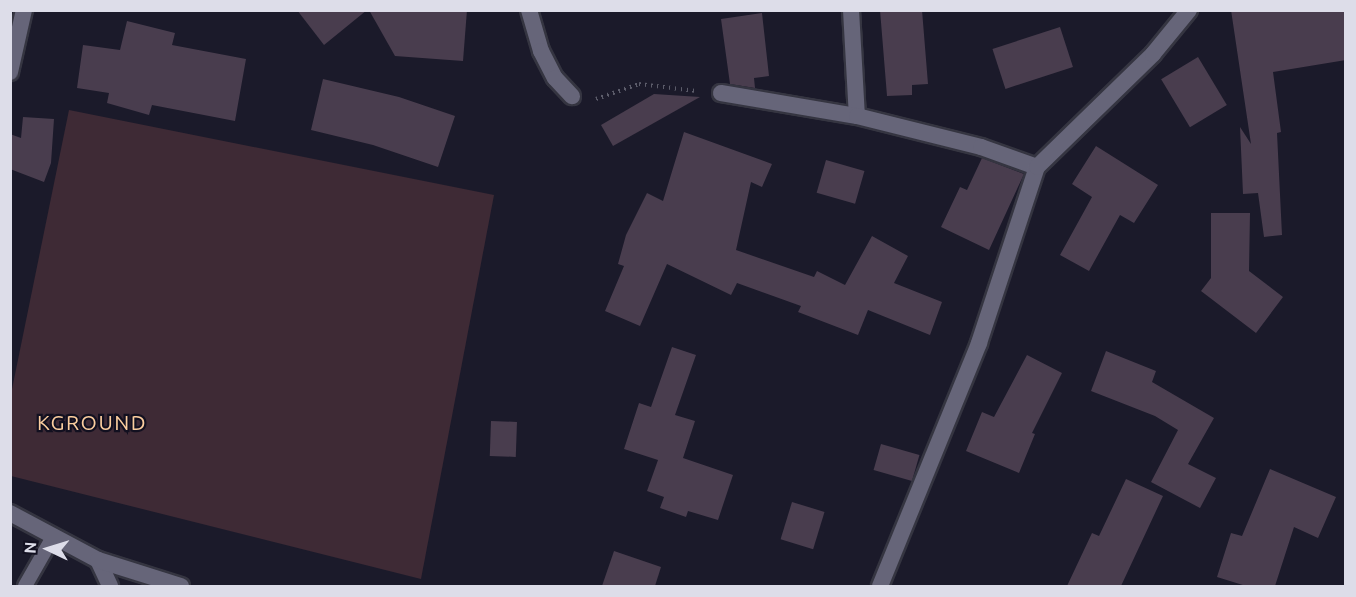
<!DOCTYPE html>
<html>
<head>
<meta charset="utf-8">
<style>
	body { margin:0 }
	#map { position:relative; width:1356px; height:597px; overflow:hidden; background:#1b1a2a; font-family:Ubuntu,sans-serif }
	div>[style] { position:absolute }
	.green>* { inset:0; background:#3e2a35 }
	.building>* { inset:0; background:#493d4e; transform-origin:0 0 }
	.path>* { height:4px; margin-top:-2px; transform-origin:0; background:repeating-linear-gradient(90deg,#5c5c6a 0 1.5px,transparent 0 6px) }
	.roads { filter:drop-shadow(2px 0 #353541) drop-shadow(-2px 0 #353541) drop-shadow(0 2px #353541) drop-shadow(0 -2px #353541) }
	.service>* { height:14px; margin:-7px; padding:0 7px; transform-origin:7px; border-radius:7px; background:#666579 }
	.minor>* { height:16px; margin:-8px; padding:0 8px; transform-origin:8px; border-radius:8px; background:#666579 }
	.tertiary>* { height:16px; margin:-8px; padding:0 8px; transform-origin:8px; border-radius:8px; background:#666579 }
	span { translate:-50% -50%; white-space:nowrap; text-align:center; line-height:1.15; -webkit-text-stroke:4.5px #121020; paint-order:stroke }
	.quarter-label { font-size:21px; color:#fcce9f; letter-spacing:1.5px }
	.frame { position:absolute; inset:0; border:12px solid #dddde9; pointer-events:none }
	.north { position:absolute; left:18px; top:519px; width:60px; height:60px; -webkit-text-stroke:4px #121020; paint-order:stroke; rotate:274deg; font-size:16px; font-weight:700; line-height:24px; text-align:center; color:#dddde9 }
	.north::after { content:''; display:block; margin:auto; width:21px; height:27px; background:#dddde9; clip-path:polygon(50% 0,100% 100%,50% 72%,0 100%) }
</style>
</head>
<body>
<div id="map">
	<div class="green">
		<i style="clip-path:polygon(69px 110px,494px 195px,421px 579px,11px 476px,11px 394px)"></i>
	</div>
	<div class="building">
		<i style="clip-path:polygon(297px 10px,367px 10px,324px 45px)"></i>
		<i style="clip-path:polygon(369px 10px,467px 10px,463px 61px,395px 56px)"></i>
		<i style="clip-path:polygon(880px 10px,922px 10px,928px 84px,912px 85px,912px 95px,887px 96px)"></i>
		<i style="clip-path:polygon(1231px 10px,1346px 10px,1346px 60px,1273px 72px,1281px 132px,1277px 133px,1282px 235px,1264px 237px,1258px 193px,1243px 194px,1240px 127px,1251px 144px)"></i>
		<i style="clip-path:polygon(762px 13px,769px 76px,754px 78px,755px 88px,730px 84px,721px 19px)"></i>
		<i style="clip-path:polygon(127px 21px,175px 33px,172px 45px,246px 59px,235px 121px,152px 105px,149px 115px,107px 103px,109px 93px,77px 88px,83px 45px,120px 50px)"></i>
		<i style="left:1060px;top:27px;width:42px;height:71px;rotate:72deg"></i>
		<i style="left:1198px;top:57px;width:56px;height:43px;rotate:59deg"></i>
		<i style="clip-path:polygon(323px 79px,399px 97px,455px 116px,438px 167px,373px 145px,311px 130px)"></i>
		<i style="clip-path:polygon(654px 94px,700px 97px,613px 146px,601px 125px)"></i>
		<i style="clip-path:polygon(23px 117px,54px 119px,51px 163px,44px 182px,10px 169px,10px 134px,21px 138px)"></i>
		<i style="clip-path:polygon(684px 132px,772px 164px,762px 187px,751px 182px,736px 250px,814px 277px,817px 271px,845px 285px,872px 236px,908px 256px,894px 283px,942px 302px,930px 335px,868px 310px,858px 335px,798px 312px,801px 306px,737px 283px,731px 295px,667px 264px,640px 326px,605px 311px,624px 266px,618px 264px,626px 235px,647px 193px,663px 201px)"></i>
		<i style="clip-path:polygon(1096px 146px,1158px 185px,1134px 223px,1120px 215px,1089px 271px,1060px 255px,1092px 197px,1072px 184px)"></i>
		<i style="clip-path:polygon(982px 158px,1024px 174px,989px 250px,941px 227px,960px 187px,967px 190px)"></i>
		<i style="left:826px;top:160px;width:40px;height:34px;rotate:16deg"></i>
		<i style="clip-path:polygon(1211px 213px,1250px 213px,1249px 271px,1283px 297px,1256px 333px,1201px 291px,1211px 278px)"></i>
		<i style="clip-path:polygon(672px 347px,696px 355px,675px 415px,695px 421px,683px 458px,733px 475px,718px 520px,688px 511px,686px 517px,660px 508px,664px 497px,647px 491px,658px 460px,624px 449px,639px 403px,651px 407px)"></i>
		<i style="clip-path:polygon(1106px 351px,1156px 371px,1152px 382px,1214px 418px,1188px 464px,1216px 478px,1200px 508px,1151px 482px,1178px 430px,1155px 416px,1091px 391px)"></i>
		<i style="clip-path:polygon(1027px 355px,1062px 373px,1032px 433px,1035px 434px,1019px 473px,966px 451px,982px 412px,994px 417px)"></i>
		<i style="left:491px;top:421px;width:26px;height:35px;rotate:2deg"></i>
		<i style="left:881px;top:444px;width:40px;height:27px;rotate:16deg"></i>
		<i style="clip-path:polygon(1270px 469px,1336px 497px,1318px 538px,1294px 527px,1275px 586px,1246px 586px,1217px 577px,1231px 533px,1242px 536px)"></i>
		<i style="clip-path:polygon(1126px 479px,1163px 496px,1121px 586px,1067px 586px,1092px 533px,1099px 536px)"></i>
		<i style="left:792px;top:502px;width:34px;height:39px;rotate:17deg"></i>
		<i style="clip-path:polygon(614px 551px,661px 567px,655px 586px,602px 586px)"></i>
	</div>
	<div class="path">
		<i style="left:596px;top:99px;width:46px;rotate:-19.2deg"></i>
		<i style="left:639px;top:84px;width:58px;rotate:6.9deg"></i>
	</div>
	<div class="roads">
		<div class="service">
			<i style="left:25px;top:586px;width:56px;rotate:-60.3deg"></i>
		</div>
		<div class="minor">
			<i style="left:529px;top:10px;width:43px;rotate:73.7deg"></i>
			<i style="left:541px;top:51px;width:30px;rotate:63deg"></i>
			<i style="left:555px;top:78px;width:25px;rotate:47deg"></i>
			<i style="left:851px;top:10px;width:106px;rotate:86.8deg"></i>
			<i style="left:10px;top:72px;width:64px;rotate:-77.3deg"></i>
			<i style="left:721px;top:93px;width:138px;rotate:9.6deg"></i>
			<i style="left:857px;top:116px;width:128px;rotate:14deg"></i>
			<i style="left:981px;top:147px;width:59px;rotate:19.7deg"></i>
			<i style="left:98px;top:560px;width:29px;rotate:65deg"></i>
			<i style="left:880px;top:586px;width:262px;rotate:-67.8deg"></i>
			<i style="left:979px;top:343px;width:185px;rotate:-71.8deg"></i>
			<i style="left:1037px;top:167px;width:162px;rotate:-44.2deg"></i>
			<i style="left:1153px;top:54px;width:57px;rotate:-50.7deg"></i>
		</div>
		<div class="tertiary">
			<i style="left:10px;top:513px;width:100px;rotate:28.1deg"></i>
			<i style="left:98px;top:560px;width:87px;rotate:17.4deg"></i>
		</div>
	</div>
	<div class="quarter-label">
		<span style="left:92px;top:422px">KGROUND</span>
	</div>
	<div class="frame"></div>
	<div class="north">N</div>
</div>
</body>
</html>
